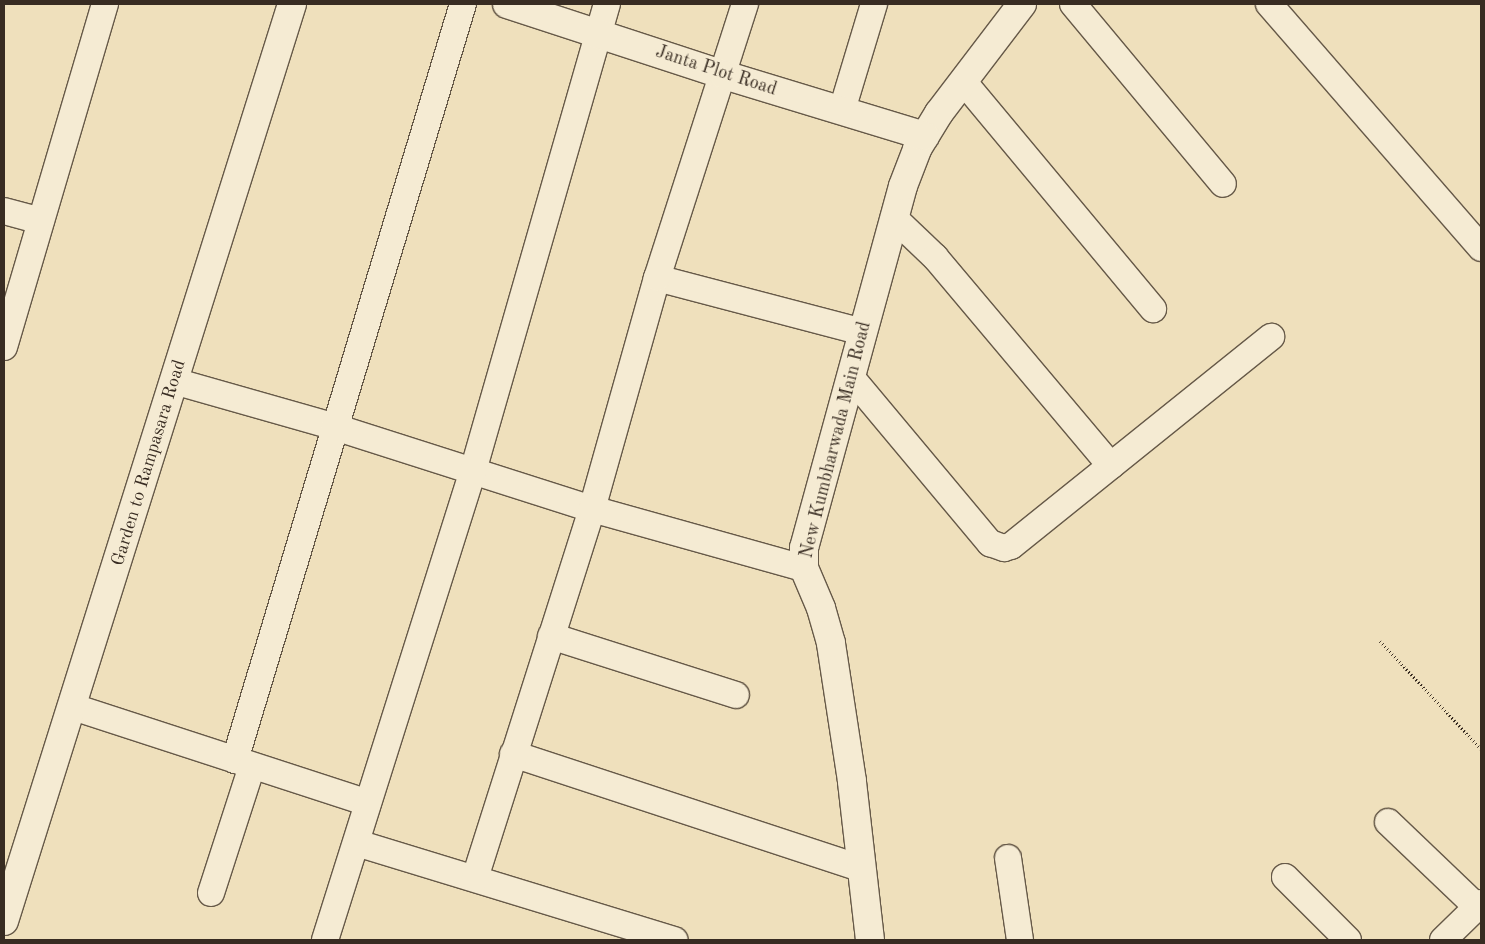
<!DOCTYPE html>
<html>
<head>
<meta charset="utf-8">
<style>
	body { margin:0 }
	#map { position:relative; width:1485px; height:944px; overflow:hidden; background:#efe0bc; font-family:"Old Standard TT",serif }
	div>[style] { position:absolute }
	.path>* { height:3px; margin-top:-1.5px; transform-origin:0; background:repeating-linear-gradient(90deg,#382c22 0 1px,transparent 0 3.5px) }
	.roads { filter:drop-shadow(1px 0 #665948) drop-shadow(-1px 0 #665948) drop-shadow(0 1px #665948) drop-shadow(0 -1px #665948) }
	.minor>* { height:26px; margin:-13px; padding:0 13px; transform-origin:13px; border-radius:13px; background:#f5ebd3 }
	.tertiary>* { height:28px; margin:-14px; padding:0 14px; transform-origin:14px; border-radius:14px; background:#f5ebd3 }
	.secondary>* { height:28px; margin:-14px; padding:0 14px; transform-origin:14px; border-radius:14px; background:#f5ebd3 }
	span { translate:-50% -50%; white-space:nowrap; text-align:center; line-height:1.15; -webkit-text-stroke:4.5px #f5ebd3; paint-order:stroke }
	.street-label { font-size:18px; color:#382c22 }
	.frame { position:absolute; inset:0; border:5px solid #382c22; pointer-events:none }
</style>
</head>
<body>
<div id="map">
	<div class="path">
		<i style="left:1380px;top:641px;width:148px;rotate:46.9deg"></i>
	</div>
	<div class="roads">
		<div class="minor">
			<i style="left:1073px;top:4px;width:234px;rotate:50.2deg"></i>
			<i style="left:1269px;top:4px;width:323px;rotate:49deg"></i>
			<i style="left:963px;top:81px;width:297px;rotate:50.2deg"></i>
			<i style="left:842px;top:110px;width:111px;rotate:-73.2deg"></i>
			<i style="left:4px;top:211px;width:38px;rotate:15deg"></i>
			<i style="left:894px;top:218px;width:57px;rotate:43.6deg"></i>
			<i style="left:935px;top:257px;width:273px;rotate:49.9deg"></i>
			<i style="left:657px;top:278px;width:213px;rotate:14.7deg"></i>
			<i style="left:4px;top:347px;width:358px;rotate:-73.6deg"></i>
			<i style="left:851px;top:377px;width:217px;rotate:50.1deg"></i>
			<i style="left:990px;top:543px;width:15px;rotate:20deg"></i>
			<i style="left:1004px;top:548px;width:7px;rotate:-16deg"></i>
			<i style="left:1011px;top:546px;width:334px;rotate:-38.8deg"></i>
			<i style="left:174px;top:381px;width:167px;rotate:15.9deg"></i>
			<i style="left:335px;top:427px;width:270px;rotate:17.7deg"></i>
			<i style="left:592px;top:509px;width:220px;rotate:15.6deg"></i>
			<i style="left:551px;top:636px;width:194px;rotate:17.7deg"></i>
			<i style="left:73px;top:707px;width:310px;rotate:18deg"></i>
			<i style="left:513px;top:754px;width:367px;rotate:18.2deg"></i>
			<i style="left:235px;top:760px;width:790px;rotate:-73.22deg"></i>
			<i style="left:1388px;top:822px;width:123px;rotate:43.7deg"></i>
			<i style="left:357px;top:843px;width:332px;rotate:17deg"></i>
			<i style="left:1008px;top:858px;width:83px;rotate:81.7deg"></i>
			<i style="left:1285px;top:877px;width:89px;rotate:45deg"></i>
			<i style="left:475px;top:878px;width:387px;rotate:-72.4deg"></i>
			<i style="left:592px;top:509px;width:240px;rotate:-74.3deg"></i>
			<i style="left:657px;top:278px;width:288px;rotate:-72.2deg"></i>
			<i style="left:211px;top:893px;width:133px;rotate:-72.1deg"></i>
			<i style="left:325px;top:940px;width:492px;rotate:-72.5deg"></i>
			<i style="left:473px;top:471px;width:486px;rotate:-74deg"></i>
			<i style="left:1443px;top:940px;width:53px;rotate:-44.2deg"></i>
		</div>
		<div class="tertiary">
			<i style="left:870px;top:940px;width:160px;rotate:-96.5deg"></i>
			<i style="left:852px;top:781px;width:140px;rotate:-98.7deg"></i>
			<i style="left:831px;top:643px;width:36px;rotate:-106deg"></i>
			<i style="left:821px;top:608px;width:43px;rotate:-113deg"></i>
			<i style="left:804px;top:568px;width:20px;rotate:-90deg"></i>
			<i style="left:804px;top:548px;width:375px;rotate:-74.7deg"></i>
			<i style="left:903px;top:186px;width:40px;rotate:-69deg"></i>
			<i style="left:917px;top:149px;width:42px;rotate:-58.6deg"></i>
			<i style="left:939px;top:113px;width:137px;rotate:-52.7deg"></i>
		</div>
		<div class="secondary">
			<i style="left:507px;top:4px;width:228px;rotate:18.1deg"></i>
			<i style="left:724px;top:75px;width:210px;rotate:16.9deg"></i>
			<i style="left:4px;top:921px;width:961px;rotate:-72.56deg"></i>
		</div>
	</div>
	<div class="street-label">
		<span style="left:716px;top:71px;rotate:18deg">Janta Plot Road</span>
		<span style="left:836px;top:440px;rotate:-76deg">New Kumbharwada Main Road</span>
		<span style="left:149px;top:463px;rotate:-73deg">Garden to Rampasara Road</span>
	</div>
	<div class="frame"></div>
</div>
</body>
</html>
